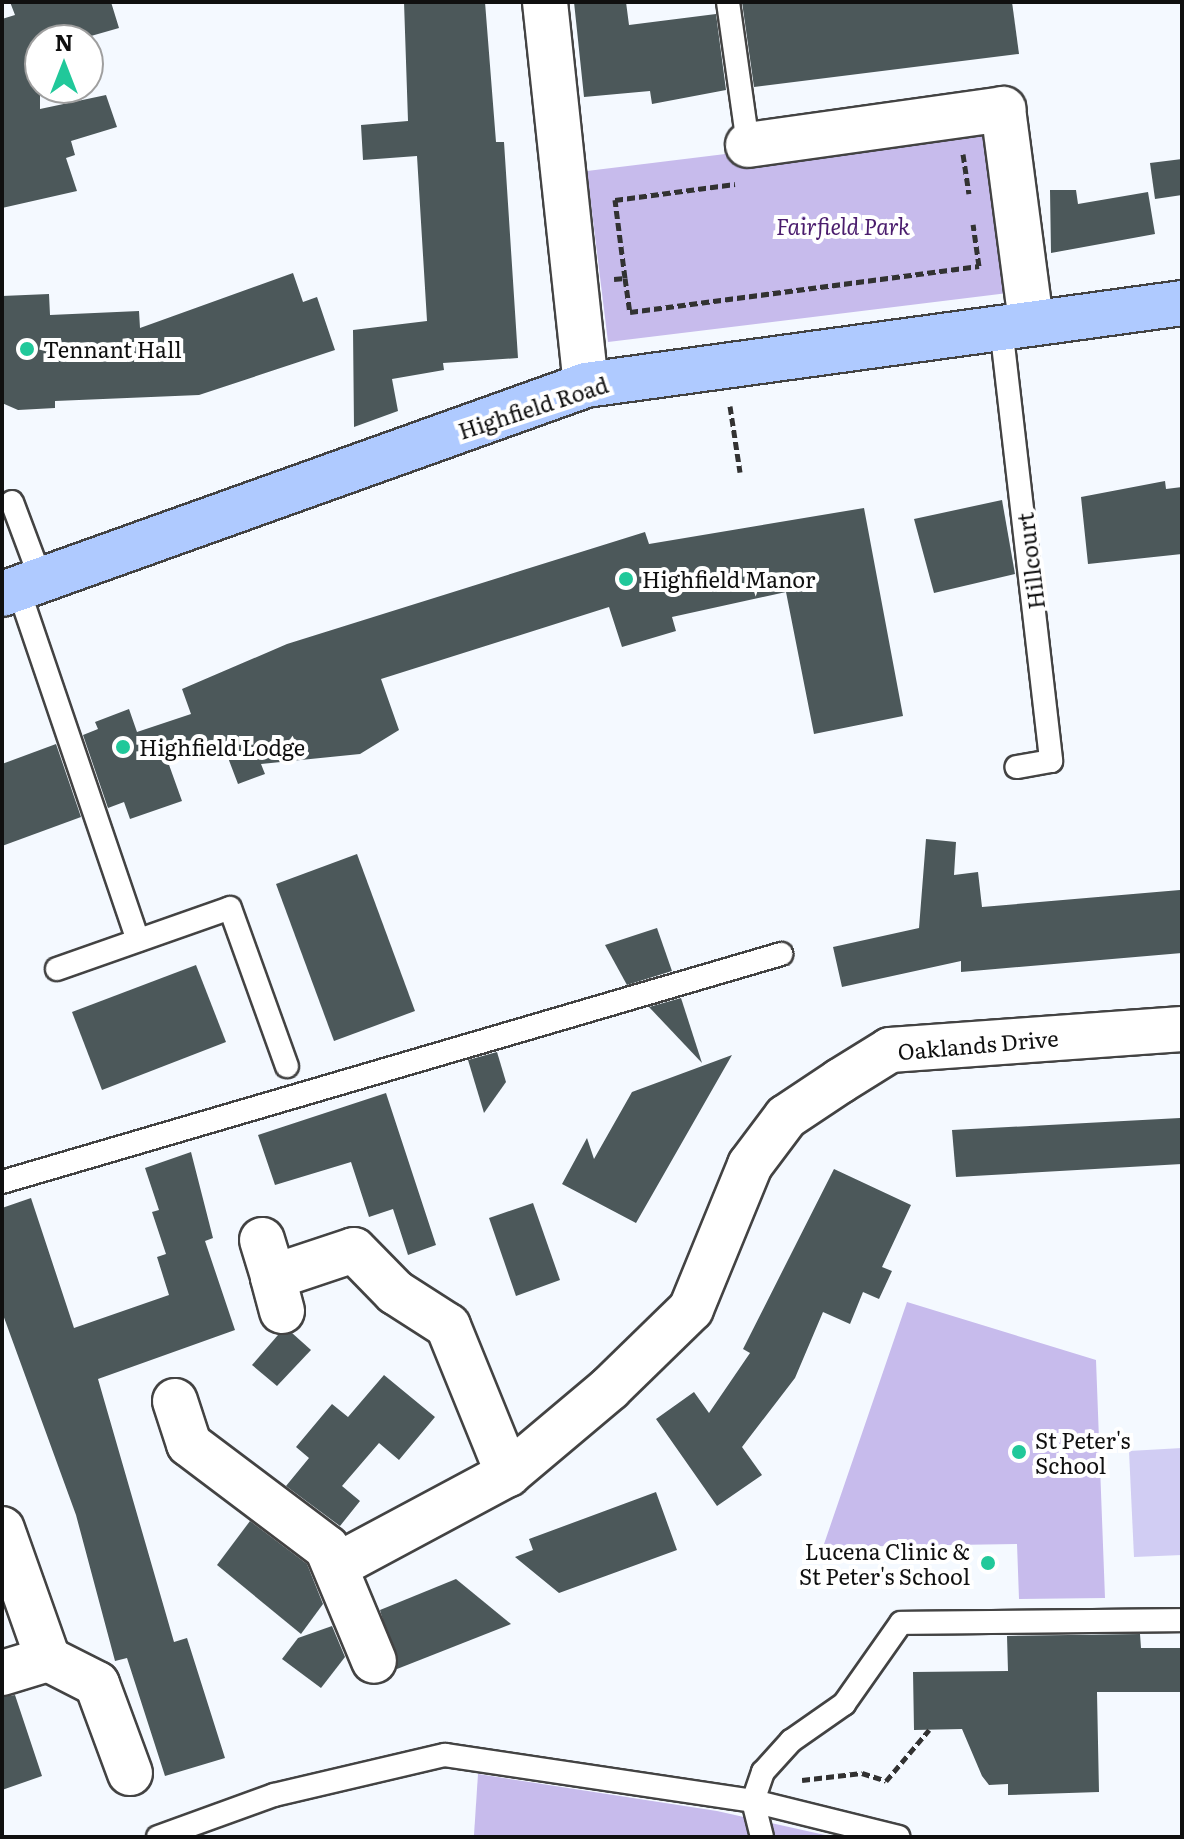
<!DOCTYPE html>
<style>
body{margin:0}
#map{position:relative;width:1184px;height:1839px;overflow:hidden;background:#f4f9ff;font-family:Literata,serif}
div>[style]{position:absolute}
.green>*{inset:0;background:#c7bbec}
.pitch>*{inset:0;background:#d1cdf3}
.building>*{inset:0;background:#4c585a}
.path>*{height:5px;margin-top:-2.5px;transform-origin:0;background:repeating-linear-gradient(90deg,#323232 0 8px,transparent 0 12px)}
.roads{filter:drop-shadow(2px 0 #434343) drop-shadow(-2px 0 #434343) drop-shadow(0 2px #434343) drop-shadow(0 -2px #434343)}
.lane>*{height:22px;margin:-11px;padding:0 11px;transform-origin:11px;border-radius:11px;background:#fff}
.street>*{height:44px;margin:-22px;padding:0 22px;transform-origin:22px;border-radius:22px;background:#fff}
.secondary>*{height:44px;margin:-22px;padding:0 22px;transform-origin:22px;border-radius:22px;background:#afcaff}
.dots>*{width:22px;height:22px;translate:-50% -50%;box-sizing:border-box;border:4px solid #fff;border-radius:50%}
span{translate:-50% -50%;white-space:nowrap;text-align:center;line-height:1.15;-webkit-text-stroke:8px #fff;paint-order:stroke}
.park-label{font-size:22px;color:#4a1c6d;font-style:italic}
.poi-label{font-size:22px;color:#101010}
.left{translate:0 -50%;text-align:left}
.right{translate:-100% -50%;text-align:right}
.street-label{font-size:22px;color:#101010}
.frame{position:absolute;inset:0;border:4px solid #101010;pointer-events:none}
.north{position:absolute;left:24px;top:24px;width:80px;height:80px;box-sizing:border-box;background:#fff;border:2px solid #9f9f9f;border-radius:50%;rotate:0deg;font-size:22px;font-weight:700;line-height:32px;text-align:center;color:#101010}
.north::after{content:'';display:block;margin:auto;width:28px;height:36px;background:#21c89a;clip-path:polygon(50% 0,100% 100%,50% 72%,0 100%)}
</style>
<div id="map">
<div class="green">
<i style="clip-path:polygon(995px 121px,1016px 292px,608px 342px,587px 171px)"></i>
<i style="clip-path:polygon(907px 1302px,1096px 1360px,1105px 1598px,1019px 1599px,1017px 1544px,823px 1547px)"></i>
<i style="clip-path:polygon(478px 1774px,717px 1811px,834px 1837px,474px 1835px)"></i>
</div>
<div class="pitch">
<i style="clip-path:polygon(1182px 1448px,1182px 1555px,1134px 1557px,1129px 1451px)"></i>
</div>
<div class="building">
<i style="clip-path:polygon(10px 2px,111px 2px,119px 28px,77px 40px,40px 40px,40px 109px,106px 95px,117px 127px,71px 141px,75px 155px,66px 158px,77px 191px,2px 208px,2px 19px,15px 15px)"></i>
<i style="clip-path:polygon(404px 2px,485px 2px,496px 142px,504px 142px,518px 358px,443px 363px,444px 370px,392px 379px,398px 411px,354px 427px,353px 330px,427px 321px,417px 156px,363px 160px,361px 125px,408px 121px)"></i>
<i style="clip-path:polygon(574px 2px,626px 2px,629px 25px,716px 14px,726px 90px,652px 104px,650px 91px,584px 97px)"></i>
<i style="clip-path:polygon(742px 2px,1012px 2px,1019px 54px,754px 87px)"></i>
<i style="clip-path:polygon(1182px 159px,1182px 195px,1155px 199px,1150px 163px)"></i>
<i style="clip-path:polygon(1050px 190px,1076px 190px,1078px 204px,1148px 192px,1155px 234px,1051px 253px)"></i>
<i style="clip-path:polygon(293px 273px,303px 302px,317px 297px,335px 350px,199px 395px,55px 401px,55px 408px,18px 410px,2px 403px,2px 296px,49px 294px,50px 315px,139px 311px,140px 328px)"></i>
<i style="clip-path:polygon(1165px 481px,1166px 489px,1182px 487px,1182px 554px,1088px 564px,1081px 497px)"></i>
<i style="clip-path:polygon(1002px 500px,1015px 574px,934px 593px,914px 519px)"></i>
<i style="clip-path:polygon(864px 508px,903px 716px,814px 734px,786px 592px,672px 617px,676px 631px,622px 647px,609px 607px,381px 679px,399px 730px,360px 754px,261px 764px,265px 774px,238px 784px,222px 742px,168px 762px,182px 801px,130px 819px,124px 802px,108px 808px,83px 735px,98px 729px,95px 722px,129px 709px,137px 732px,191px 714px,182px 689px,287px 644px,645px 532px,649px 544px)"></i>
<i style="clip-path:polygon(56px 744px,81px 817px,2px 846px,2px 764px)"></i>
<i style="clip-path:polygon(926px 839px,956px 842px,954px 875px,978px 872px,982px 907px,1180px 890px,1182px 953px,961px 972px,961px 961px,842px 987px,833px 947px,919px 928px)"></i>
<i style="clip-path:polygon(357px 854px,415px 1011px,334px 1041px,276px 884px)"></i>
<i style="clip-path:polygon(657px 928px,672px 971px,627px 985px,605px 945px)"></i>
<i style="clip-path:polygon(196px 965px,226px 1042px,102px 1090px,72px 1012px)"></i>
<i style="clip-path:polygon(681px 998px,702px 1063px,649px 1007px)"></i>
<i style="clip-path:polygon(497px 1052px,506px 1082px,484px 1113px,468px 1060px)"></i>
<i style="clip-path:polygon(732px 1055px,636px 1223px,562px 1184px,587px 1138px,594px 1159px,632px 1092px)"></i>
<i style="clip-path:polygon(386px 1093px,436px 1245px,408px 1255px,393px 1209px,369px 1217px,351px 1162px,275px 1185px,258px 1135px)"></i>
<i style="clip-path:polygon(1180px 1118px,1182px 1164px,956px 1177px,952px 1130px)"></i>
<i style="clip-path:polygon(191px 1152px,213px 1238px,205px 1241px,235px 1330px,98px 1379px,174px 1642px,187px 1638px,225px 1758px,165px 1776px,127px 1658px,115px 1661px,76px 1515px,2px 1312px,2px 1208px,31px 1198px,74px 1328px,169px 1295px,157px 1257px,166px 1254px,152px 1212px,159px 1210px,145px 1168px)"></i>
<i style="clip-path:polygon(834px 1169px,911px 1205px,882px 1267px,892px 1271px,879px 1299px,863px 1292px,850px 1324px,823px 1312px,795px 1378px,742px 1447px,762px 1475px,717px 1506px,656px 1419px,694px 1392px,709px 1413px,750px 1353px,743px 1349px)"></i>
<i style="clip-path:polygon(533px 1203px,560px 1280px,516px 1296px,489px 1218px)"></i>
<i style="clip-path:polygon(292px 1333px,311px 1350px,277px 1386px,252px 1365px,278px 1335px)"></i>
<i style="clip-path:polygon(384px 1375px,435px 1417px,399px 1460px,379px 1443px,342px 1486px,360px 1501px,340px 1526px,286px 1486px,309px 1458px,296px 1447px,332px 1404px,348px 1417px)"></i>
<i style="clip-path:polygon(656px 1492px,677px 1550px,559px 1593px,515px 1557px,533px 1550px,529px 1539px)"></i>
<i style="clip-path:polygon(250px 1521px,307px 1564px,323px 1604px,301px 1634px,217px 1565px)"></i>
<i style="clip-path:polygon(456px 1579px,511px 1624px,397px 1669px,380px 1610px)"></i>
<i style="clip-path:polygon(332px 1626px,345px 1657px,321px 1688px,282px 1659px,298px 1638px)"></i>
<i style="clip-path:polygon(1140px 1634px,1141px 1648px,1182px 1648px,1182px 1692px,1097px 1692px,1099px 1792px,1008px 1795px,1008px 1784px,989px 1785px,982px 1776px,962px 1729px,914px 1730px,913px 1672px,1008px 1671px,1007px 1636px)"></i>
<i style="clip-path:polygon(15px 1695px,42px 1776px,2px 1790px,2px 1697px)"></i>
</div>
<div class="path">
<i style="left:963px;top:154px;width:40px;rotate:81.5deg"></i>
<i style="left:625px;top:278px;width:34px;rotate:82deg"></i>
<i style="left:630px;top:312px;width:352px;rotate:-7.5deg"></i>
<i style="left:979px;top:266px;width:42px;rotate:-98.1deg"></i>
<i style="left:614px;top:279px;width:11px;rotate:-5deg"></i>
<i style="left:625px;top:278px;width:79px;rotate:-97.3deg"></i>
<i style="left:615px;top:200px;width:121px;rotate:-7.6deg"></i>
<i style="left:730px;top:406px;width:67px;rotate:81.4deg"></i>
<i style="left:802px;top:1780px;width:60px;rotate:-6.7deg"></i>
<i style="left:862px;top:1773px;width:25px;rotate:18deg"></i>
<i style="left:886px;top:1781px;width:67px;rotate:-49.9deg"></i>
</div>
<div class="roads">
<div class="lane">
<i style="left:728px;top:2px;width:144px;rotate:82deg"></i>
<i style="left:1001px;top:327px;width:437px;rotate:83.4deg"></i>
<i style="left:1051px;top:761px;width:35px;rotate:170deg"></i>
<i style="left:12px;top:502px;width:80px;rotate:69.5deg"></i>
<i style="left:18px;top:588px;width:372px;rotate:71.2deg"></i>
<i style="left:57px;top:969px;width:183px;rotate:-19.4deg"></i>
<i style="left:230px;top:908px;width:168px;rotate:70.2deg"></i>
<i style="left:2px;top:1182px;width:812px;rotate:-16.31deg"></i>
<i style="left:158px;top:1837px;width:123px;rotate:-19.9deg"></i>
<i style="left:274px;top:1795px;width:176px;rotate:-13.2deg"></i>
<i style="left:445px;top:1755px;width:311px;rotate:8.5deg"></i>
<i style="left:753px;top:1801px;width:150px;rotate:13.9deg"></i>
<i style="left:762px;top:1837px;width:37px;rotate:-104deg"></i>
<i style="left:753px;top:1801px;width:31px;rotate:-71deg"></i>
<i style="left:763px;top:1772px;width:42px;rotate:-47.9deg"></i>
<i style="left:791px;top:1741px;width:65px;rotate:-34.9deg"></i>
<i style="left:844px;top:1704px;width:99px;rotate:-54.9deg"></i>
<i style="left:901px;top:1623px;width:281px;rotate:-0.6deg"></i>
</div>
<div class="street">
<i style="left:545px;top:2px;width:385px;rotate:83.9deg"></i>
<i style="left:748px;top:145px;width:258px;rotate:-8deg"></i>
<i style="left:1003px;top:109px;width:216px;rotate:82.5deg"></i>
<i style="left:262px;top:1240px;width:39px;rotate:73deg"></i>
<i style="left:282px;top:1311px;width:35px;rotate:-105deg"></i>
<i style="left:273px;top:1277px;width:85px;rotate:-18.4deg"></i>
<i style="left:354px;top:1250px;width:59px;rotate:45.7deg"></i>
<i style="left:395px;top:1292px;width:63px;rotate:32.7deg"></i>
<i style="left:448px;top:1326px;width:160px;rotate:67.9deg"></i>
<i style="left:175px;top:1401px;width:45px;rotate:72deg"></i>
<i style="left:189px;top:1444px;width:173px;rotate:37deg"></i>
<i style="left:327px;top:1548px;width:122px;rotate:67.4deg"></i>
<i style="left:2px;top:1529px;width:138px;rotate:70.5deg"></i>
<i style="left:48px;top:1659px;width:48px;rotate:163.1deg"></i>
<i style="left:338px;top:1565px;width:193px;rotate:-28.2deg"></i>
<i style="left:508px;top:1474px;width:133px;rotate:-40.1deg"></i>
<i style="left:610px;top:1388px;width:113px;rotate:-44.3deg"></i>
<i style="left:691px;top:1309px;width:156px;rotate:-67.7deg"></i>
<i style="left:750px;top:1165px;width:60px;rotate:-53.1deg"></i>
<i style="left:786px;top:1117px;width:65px;rotate:-33.7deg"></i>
<i style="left:840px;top:1081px;width:59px;rotate:-31.8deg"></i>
<i style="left:890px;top:1050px;width:293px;rotate:-4.1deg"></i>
<i style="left:48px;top:1659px;width:55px;rotate:27deg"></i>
<i style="left:97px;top:1684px;width:95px;rotate:69.7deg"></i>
</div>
<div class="secondary">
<i style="left:2px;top:594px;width:620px;rotate:-19.69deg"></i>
<i style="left:586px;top:385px;width:602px;rotate:-7.83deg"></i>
</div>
</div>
<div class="dots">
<i style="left:27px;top:349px;background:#21c89a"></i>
<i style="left:626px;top:579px;background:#21c89a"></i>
<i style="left:123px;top:747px;background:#21c89a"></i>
<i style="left:1019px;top:1452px;background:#21c89a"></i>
<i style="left:988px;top:1563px;background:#21c89a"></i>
</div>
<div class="park-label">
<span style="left:843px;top:226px">Fairfield Park</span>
</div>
<div class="poi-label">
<span class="left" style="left:43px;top:349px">Tennant Hall</span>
<span class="left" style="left:642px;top:579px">Highfield Manor</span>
<span class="left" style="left:139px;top:747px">Highfield Lodge</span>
<span class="left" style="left:1035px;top:1452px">St Peter's<br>School</span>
<span class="right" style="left:970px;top:1563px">Lucena Clinic &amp;<br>St Peter's School</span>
</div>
<div class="street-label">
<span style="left:533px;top:407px;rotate:-18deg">Highfield Road</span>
<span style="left:1030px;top:561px;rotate:-97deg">Hillcourt</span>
<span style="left:978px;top:1044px;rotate:-5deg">Oaklands Drive</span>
</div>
<div class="frame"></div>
<div class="north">N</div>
</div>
